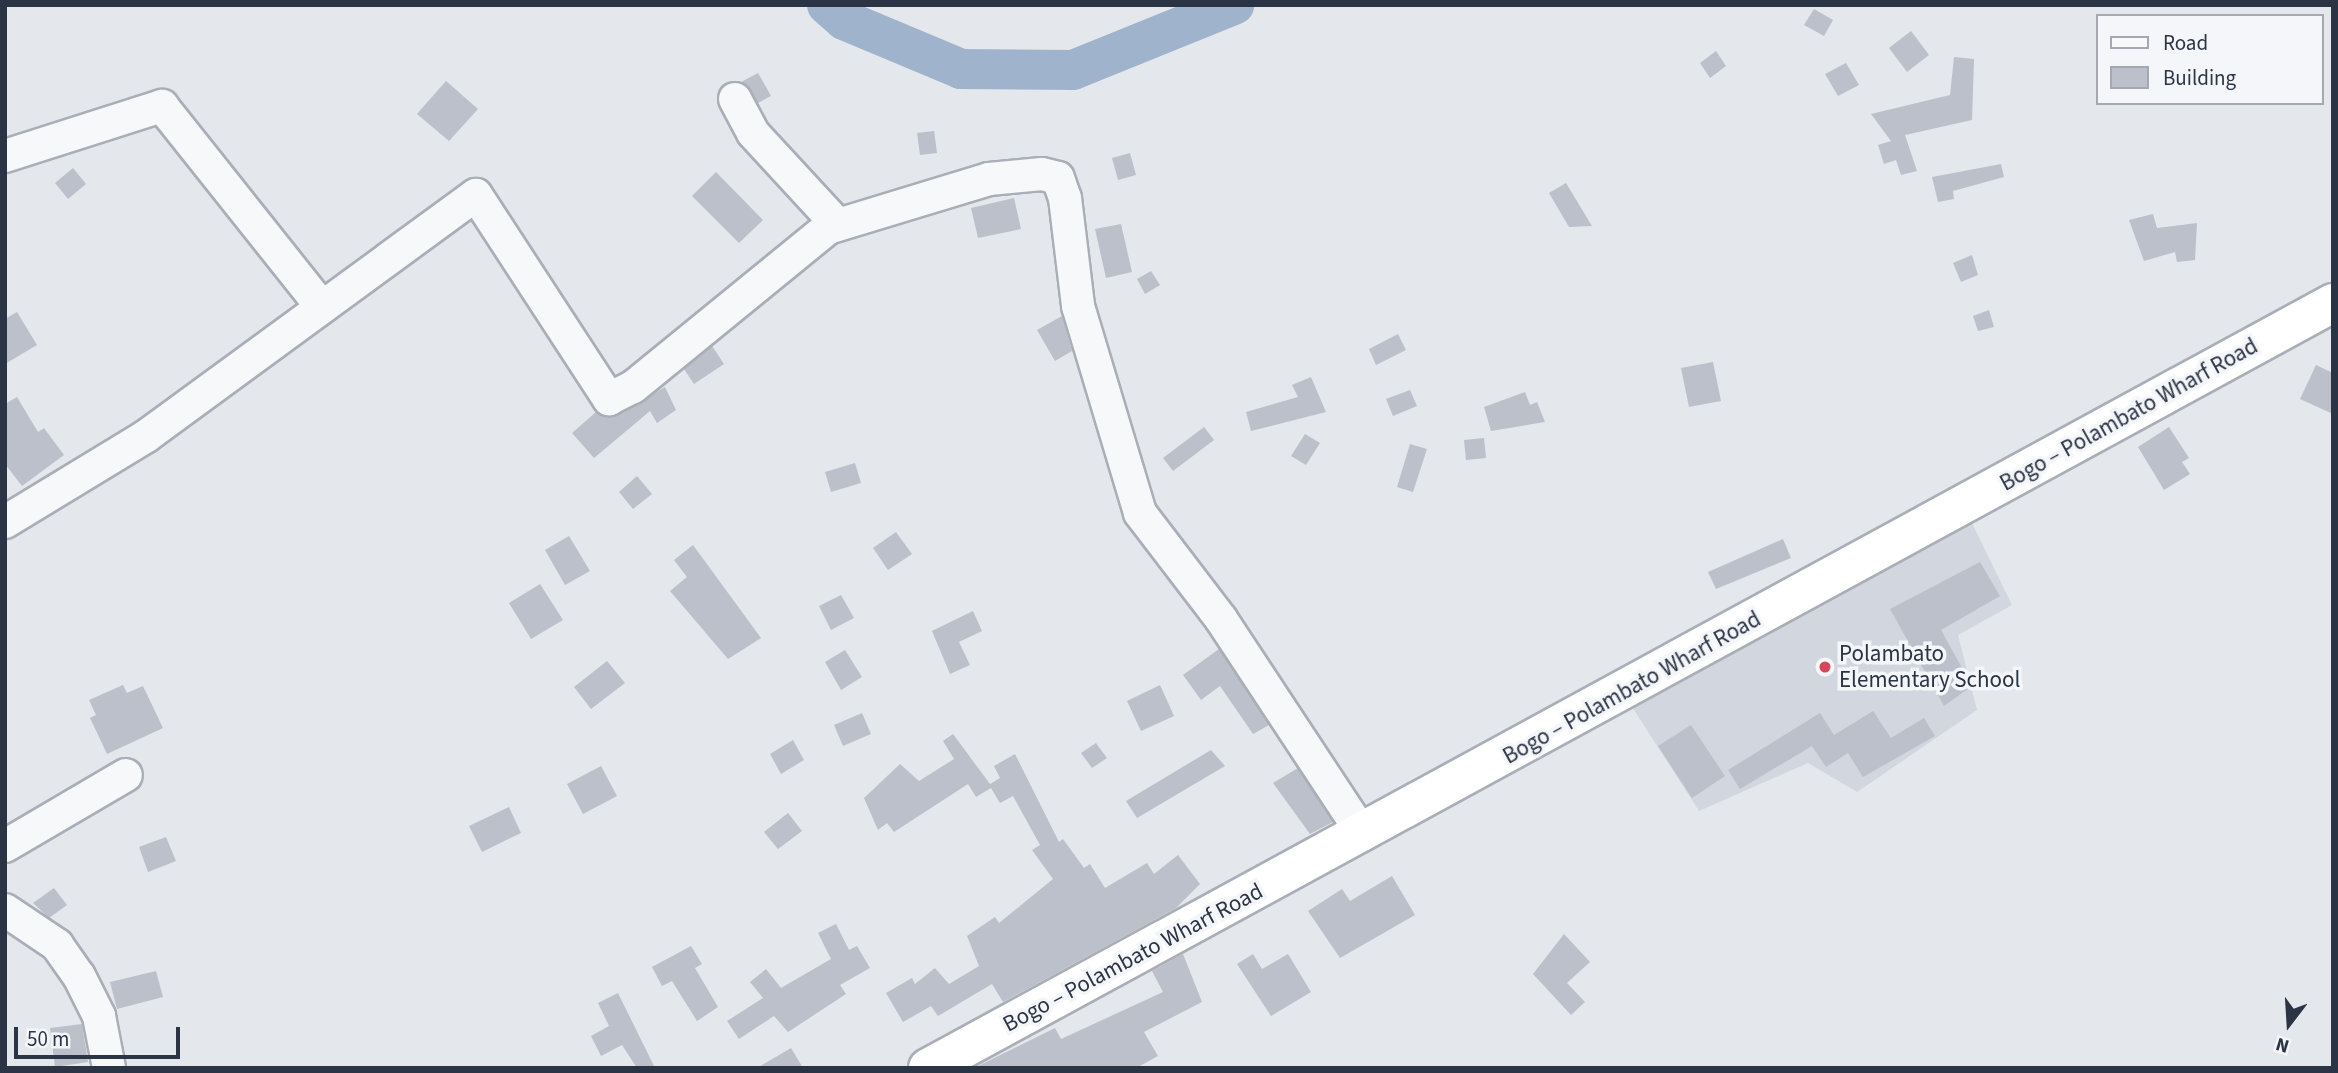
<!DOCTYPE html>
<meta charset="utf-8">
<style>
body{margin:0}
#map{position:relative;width:2338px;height:1073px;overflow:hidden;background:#e4e7ec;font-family:"Source Sans 3",sans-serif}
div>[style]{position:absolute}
.built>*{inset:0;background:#d2d6de}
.river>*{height:40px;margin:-20px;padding:0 20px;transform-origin:20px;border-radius:20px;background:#9fb4cc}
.building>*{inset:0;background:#bbc0ca}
.roads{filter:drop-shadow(2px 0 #a9aeb7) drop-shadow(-2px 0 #a9aeb7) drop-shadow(0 2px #a9aeb7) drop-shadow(0 -2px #a9aeb7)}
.minor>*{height:32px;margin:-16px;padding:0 16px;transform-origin:16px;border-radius:16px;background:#f7f8fa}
.highway>*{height:38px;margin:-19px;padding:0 19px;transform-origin:19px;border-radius:19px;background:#fff}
.dots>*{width:19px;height:19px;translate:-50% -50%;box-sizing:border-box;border:4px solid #f4f6f9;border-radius:50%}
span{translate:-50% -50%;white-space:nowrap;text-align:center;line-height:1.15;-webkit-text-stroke:7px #f4f6f9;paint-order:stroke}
.street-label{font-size:23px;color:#2b3445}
.poi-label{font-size:23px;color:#2b3445}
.left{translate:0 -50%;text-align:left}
.frame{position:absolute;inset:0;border:7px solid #2b3445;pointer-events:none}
.legend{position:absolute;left:2096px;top:14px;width:228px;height:91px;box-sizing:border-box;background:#f4f6f9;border:2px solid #a4a8b1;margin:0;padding:9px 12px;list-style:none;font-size:21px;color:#2b3445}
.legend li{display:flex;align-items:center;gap:14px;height:35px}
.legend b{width:35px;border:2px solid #a4a8b1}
.north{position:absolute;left:2254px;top:989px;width:70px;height:70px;-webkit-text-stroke:5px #f4f6f9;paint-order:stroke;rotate:197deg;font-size:19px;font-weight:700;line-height:28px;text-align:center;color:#2b3445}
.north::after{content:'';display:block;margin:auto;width:24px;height:32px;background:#2b3445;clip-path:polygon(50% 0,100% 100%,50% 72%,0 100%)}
.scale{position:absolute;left:14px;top:1027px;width:166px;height:32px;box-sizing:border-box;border:4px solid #2b3445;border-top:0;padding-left:9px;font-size:21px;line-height:24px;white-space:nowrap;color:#2b3445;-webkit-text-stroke:5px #f4f6f9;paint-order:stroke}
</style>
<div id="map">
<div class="built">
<i style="clip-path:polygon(1966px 511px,2012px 605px,1958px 635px,1977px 710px,1857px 792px,1808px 763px,1699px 811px,1627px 699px)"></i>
</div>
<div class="river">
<i style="left:827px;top:5px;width:23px;rotate:41deg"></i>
<i style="left:844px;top:20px;width:127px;rotate:22.7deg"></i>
<i style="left:961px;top:69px;width:112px;rotate:0.5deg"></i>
<i style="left:1073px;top:70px;width:174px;rotate:-22deg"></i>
</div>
<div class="building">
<i style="clip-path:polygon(1814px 9px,1833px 20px,1824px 36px,1804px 25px)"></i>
<i style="clip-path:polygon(1911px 31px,1929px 55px,1907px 72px,1889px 48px)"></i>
<i style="clip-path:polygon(1716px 51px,1726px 66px,1710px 78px,1700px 63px)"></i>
<i style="clip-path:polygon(1954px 57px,1974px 59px,1972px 120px,1905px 135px,1917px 171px,1901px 175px,1896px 160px,1884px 164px,1878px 145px,1891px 141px,1871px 114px,1950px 95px)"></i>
<i style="clip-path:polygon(1846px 63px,1859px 85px,1838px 96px,1825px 74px)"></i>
<i style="clip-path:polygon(758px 73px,771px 96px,758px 103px,741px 82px)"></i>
<i style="clip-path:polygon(446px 81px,478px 109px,449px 141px,417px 114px)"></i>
<i style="clip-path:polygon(934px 131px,937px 153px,920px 155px,917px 133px)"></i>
<i style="clip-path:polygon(1130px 153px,1136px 175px,1118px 180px,1112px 158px)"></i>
<i style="clip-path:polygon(2001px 164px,2004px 177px,1953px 191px,1954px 199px,1938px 202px,1932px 177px)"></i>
<i style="clip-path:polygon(73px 168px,86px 184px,68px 199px,55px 183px)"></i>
<i style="clip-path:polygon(716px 172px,763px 220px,739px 243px,692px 196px)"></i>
<i style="clip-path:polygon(1566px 183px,1592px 226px,1569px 227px,1549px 193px)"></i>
<i style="clip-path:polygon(1014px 198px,1021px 229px,978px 238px,971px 208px)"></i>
<i style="clip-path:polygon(2153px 214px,2157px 228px,2197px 223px,2195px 260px,2177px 262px,2175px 252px,2144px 261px,2129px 220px)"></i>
<i style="clip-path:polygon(1121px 224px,1132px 272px,1106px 278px,1095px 229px)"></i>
<i style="clip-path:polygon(1972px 255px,1978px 275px,1961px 282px,1953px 263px)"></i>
<i style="clip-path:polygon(1151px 271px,1160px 285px,1145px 294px,1137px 279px)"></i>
<i style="clip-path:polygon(1989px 310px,1994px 327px,1978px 331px,1973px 316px)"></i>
<i style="clip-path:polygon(17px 312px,37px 345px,5px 364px,5px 319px)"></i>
<i style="clip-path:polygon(1062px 316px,1072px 351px,1055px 361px,1037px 330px)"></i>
<i style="clip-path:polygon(1398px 334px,1406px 350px,1376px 365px,1369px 349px)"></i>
<i style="clip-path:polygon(712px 346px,724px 364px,694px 384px,684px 369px)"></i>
<i style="clip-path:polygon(1713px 362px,1721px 401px,1689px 407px,1681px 368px)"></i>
<i style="clip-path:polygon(2316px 365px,2333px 373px,2333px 414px,2300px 399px)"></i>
<i style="clip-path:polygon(1311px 377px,1326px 412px,1251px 431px,1246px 412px,1298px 397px,1292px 385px)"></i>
<i style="clip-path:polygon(665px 387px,676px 410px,657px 423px,650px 411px,594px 458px,572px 433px,596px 412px,617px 415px)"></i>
<i style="clip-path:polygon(1410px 390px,1417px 406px,1393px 416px,1386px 399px)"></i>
<i style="clip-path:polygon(1525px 392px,1530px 405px,1537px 402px,1545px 422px,1491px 431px,1484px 407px)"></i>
<i style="clip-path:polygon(17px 397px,38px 432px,44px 428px,64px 455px,22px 486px,5px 464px,5px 404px)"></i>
<i style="clip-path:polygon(1204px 427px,1214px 440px,1173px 471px,1163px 458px)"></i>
<i style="clip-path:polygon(2169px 427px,2189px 458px,2182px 462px,2190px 474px,2164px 490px,2138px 447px)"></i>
<i style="clip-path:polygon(1305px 434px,1320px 443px,1306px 465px,1291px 456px)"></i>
<i style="clip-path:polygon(1484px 438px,1486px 458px,1466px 460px,1464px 440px)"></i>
<i style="clip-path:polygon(1410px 444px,1427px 449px,1413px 492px,1397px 487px)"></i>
<i style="clip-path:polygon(855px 463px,861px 483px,831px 492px,825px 472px)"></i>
<i style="clip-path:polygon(637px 476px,652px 494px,633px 509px,619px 492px)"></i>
<i style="clip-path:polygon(896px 532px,912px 554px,888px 570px,873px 548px)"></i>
<i style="clip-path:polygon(569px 536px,590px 571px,565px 585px,545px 550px)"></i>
<i style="clip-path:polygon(1783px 539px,1791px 558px,1716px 589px,1708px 572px)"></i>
<i style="clip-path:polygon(693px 545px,761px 638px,728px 659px,670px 591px,687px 577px,674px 560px)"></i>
<i style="clip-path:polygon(1980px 562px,2000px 596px,1941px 630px,1972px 686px,1944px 706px,1890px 609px)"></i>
<i style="clip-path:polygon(540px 584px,563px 620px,531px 639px,509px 603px)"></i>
<i style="clip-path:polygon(841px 595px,854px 618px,831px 630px,819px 606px)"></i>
<i style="clip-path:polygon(973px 611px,982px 631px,959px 642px,970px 665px,950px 674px,932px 631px)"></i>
<i style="clip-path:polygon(1219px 649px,1269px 725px,1253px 734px,1220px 686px,1201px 700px,1183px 675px)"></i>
<i style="clip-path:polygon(845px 650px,862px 677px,841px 690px,825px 662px)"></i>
<i style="clip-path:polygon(607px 661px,625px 683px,591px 709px,574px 687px)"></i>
<i style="clip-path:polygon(123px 685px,127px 693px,143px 686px,163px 728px,107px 754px,90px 718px,96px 715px,89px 700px)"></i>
<i style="clip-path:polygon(1160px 685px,1174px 716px,1141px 731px,1127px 701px)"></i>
<i style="clip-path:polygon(1873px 711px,1891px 738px,1924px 718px,1935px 736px,1863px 777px,1848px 753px,1826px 767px,1812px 746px,1740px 789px,1728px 770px,1820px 713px,1834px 735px)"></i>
<i style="clip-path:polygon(862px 713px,871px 734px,843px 746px,834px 725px)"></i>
<i style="clip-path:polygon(1691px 725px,1725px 776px,1692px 798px,1658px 746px)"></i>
<i style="clip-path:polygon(953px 734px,990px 784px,1000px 778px,994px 766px,1015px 754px,1059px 842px,1063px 839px,1084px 868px,1090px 864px,1105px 888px,1147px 863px,1154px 874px,1178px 855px,1200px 884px,1176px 908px,1003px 1002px,992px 984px,938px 1016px,931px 1006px,903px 1022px,886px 993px,912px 978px,915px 984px,935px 968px,949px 984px,979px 966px,967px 936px,995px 917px,999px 923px,1053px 879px,1032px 850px,1040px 845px,1013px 796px,1000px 803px,991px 788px,976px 797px,968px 784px,894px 832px,887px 823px,878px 830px,864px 798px,900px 764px,919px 781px,954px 759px,943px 741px)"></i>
<i style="clip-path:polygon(793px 740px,804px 760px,781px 774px,770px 754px)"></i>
<i style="clip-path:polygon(1096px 743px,1107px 758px,1092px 768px,1081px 753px)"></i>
<i style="clip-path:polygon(1211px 750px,1225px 766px,1137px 818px,1126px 801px)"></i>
<i style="clip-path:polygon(601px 766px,617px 796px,583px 814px,567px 784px)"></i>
<i style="clip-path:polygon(1298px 768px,1333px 822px,1310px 834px,1273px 783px)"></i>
<i style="clip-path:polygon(509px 807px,521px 833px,482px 852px,469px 826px)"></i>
<i style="clip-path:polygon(788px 813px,802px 831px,778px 849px,764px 832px)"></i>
<i style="clip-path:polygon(166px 837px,176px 861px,148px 872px,139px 847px)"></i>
<i style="clip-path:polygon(1392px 876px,1415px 915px,1340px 958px,1308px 911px,1342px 889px,1350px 901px)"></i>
<i style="clip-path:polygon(54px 888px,67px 905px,49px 918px,33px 903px)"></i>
<i style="clip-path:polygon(836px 924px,849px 950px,857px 946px,870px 968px,840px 985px,846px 994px,788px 1032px,774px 1016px,739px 1039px,727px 1021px,763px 998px,750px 982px,766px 969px,781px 988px,831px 959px,818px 933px)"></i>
<i style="clip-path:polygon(1564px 934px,1590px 962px,1567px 983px,1585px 1002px,1571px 1015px,1533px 974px)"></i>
<i style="clip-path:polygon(691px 946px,702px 964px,695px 968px,718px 1007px,697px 1021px,672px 981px,662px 986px,652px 967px)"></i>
<i style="clip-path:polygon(1183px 954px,1202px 1002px,1144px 1032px,1158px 1056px,1136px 1068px,974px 1068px,1055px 1028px,1061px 1039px,1163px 992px,1152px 971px)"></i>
<i style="clip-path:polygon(1253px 954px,1262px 969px,1288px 954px,1311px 992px,1271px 1016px,1237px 964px)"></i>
<i style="clip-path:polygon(156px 971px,163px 997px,117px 1009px,110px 982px)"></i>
<i style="clip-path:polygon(618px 993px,655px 1068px,637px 1068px,622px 1045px,601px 1056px,591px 1036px,609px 1026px,598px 1003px)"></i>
<i style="clip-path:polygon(82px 1024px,88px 1062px,55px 1067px,50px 1028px)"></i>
<i style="clip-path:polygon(791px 1048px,803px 1068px,757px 1068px)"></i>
</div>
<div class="roads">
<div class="minor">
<i style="left:735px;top:99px;width:38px;rotate:62deg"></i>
<i style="left:753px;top:133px;width:125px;rotate:47.3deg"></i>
<i style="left:5px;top:156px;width:165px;rotate:-17.7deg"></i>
<i style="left:162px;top:106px;width:257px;rotate:51.5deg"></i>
<i style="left:5px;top:522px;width:164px;rotate:-31.3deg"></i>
<i style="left:145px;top:437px;width:410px;rotate:-36.2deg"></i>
<i style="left:476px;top:195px;width:244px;rotate:56.9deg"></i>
<i style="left:609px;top:399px;width:27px;rotate:-27deg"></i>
<i style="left:633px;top:387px;width:252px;rotate:-39.2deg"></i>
<i style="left:828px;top:228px;width:168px;rotate:-16.9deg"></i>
<i style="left:989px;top:179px;width:53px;rotate:-5.4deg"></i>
<i style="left:1042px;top:174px;width:16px;rotate:14deg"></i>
<i style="left:1058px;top:178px;width:21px;rotate:71deg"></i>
<i style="left:1065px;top:198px;width:109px;rotate:83.1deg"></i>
<i style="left:1078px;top:306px;width:216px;rotate:73.3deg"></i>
<i style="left:1140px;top:513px;width:133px;rotate:52.6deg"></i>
<i style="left:1221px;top:619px;width:258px;rotate:56.6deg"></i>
<i style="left:5px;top:846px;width:140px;rotate:-30.4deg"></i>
<i style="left:5px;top:910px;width:63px;rotate:33.9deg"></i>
<i style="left:57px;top:945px;width:38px;rotate:55deg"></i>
<i style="left:79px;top:976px;width:45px;rotate:63.4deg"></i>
<i style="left:99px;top:1016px;width:53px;rotate:79.1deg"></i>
</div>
<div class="highway">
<i style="left:928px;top:1068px;width:1600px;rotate:-28.57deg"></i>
</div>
</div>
<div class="dots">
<i style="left:1825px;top:667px;background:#d1495b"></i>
</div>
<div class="street-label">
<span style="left:2129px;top:415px;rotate:-29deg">Bogo – Polambato Wharf Road</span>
<span style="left:1632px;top:688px;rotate:-29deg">Bogo – Polambato Wharf Road</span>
<span style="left:1133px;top:958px;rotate:-28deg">Bogo – Polambato Wharf Road</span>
</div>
<div class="poi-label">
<span class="left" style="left:1839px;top:667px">Polambato<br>Elementary School</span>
</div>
<div class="frame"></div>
<ul class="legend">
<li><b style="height:9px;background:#f7f8fa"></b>Road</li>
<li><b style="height:19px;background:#bbc0ca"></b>Building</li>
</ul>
<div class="north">N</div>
<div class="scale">50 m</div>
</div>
